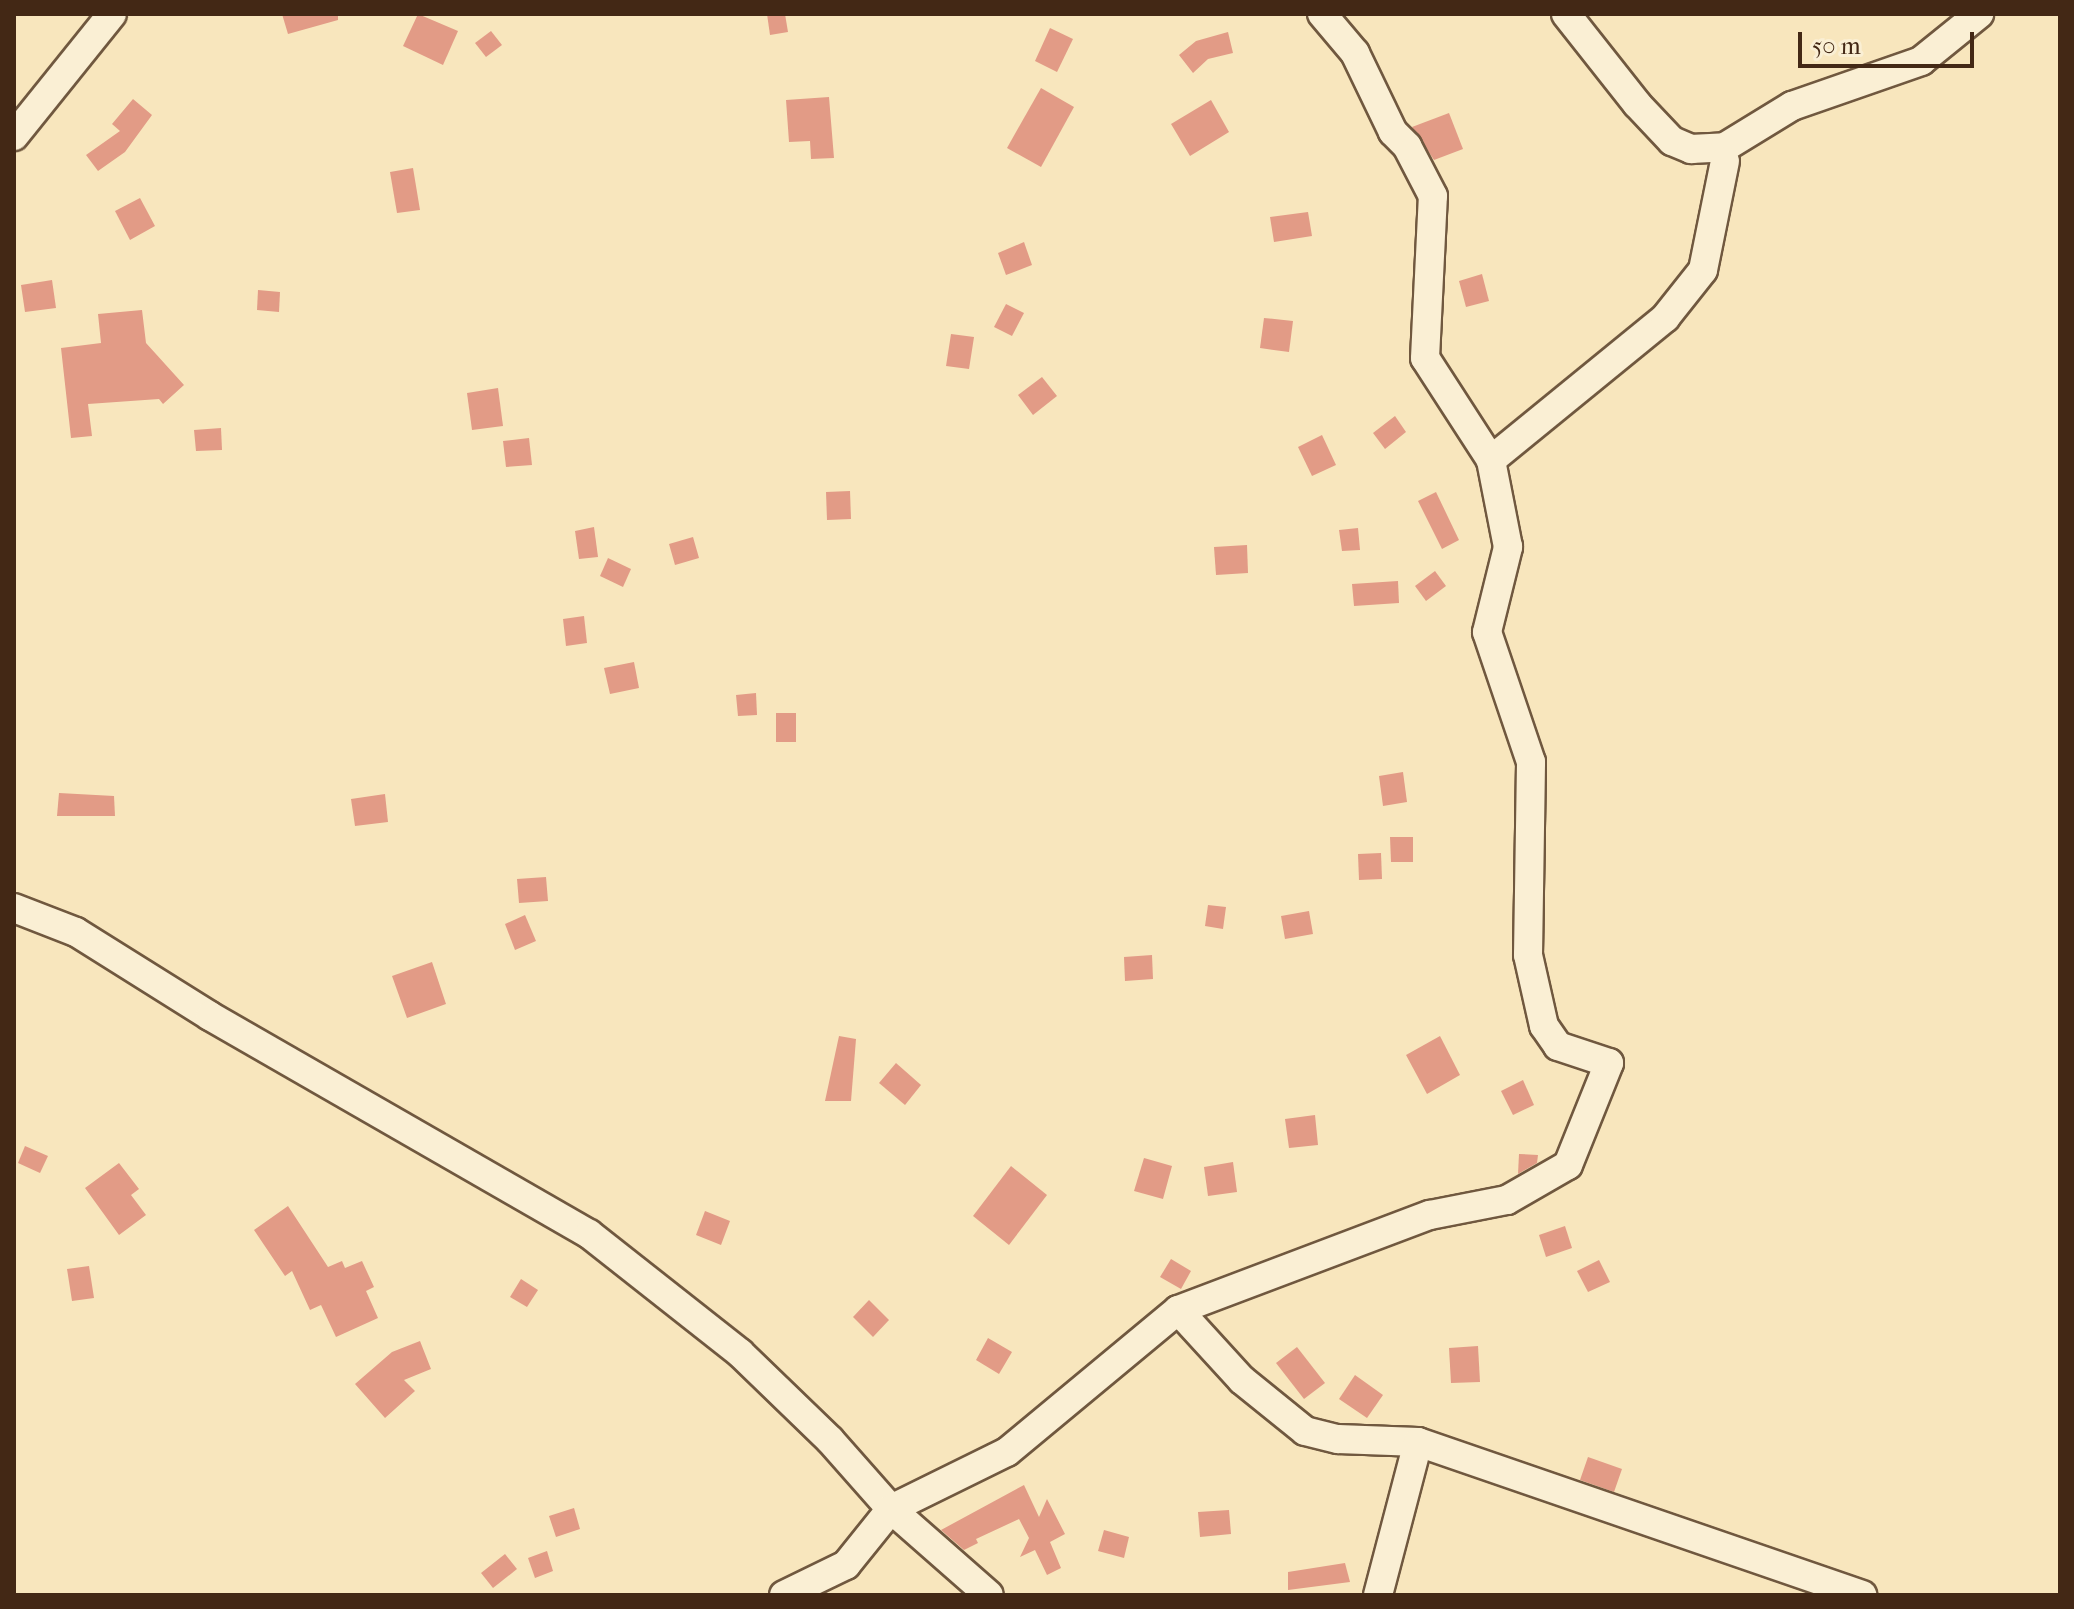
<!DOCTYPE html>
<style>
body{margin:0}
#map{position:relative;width:2074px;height:1609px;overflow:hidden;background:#f8e6bd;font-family:"IM FELL French Canon",serif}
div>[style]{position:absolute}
.building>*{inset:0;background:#e29b86}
.roads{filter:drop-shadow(2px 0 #70583f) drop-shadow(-2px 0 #70583f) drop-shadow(0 2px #70583f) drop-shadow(0 -2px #70583f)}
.street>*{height:28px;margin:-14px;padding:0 14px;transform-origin:14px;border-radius:14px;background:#faefd4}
span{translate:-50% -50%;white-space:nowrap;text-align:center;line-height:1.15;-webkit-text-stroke:8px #faefd4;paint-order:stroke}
.frame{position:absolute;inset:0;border:16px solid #432815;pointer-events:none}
.scale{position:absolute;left:1798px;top:32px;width:176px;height:36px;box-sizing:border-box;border:4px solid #432815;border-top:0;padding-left:10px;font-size:24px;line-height:28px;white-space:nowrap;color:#432815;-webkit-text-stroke:6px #faefd4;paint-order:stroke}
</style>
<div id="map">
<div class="building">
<i style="clip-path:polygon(282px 14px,338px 14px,338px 20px,288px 34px)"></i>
<i style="clip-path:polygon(418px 14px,458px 31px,443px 65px,403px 46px)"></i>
<i style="clip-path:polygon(767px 14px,785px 14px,788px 32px,770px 35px)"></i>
<i style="clip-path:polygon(1050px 28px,1073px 39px,1057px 72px,1035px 61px)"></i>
<i style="clip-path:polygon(491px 31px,502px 45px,486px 57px,475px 43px)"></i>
<i style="clip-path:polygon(1228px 32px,1233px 53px,1208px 59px,1193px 73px,1179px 55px,1196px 41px)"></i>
<i style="clip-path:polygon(1041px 88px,1074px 107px,1041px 167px,1007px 148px)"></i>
<i style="clip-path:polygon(829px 97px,834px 158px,811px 159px,810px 141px,789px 142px,786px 100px)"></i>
<i style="clip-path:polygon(133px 99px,152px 115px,125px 152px,98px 171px,86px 155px,120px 131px,112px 124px)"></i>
<i style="clip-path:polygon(1211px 100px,1229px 132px,1190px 156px,1171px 124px)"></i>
<i style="clip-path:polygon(1449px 113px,1463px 149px,1434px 160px,1412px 127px)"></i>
<i style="clip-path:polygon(413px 168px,420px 210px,397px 213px,390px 172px)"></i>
<i style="clip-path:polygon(140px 198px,155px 226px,130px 240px,115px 211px)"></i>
<i style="clip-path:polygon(1308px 212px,1312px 236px,1274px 242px,1270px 217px)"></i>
<i style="clip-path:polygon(1024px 242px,1032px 265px,1006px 275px,998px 253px)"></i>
<i style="clip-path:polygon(1482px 274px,1489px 301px,1466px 307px,1459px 281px)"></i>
<i style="clip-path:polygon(52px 280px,56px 308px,25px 312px,21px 285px)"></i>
<i style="clip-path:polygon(258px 290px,280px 292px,279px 312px,257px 310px)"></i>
<i style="clip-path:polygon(1006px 304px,1024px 313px,1012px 336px,994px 327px)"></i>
<i style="clip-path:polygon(142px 310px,146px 343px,184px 385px,163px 404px,159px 399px,88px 404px,92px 436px,71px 438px,61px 348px,101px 343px,98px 314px)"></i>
<i style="clip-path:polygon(1264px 318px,1293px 321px,1289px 352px,1260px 348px)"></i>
<i style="clip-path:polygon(951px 334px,974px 337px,969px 369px,946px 366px)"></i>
<i style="clip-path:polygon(1042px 377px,1057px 396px,1033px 415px,1018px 395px)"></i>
<i style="clip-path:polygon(498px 388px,503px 426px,472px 430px,467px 393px)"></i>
<i style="clip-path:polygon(1395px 416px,1406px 432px,1385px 449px,1373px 433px)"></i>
<i style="clip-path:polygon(221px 428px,222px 450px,196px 451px,194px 430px)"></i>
<i style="clip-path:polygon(1322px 435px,1336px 465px,1312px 476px,1298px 447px)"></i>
<i style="clip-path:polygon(529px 438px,532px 465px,506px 467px,503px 441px)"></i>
<i style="clip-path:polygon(850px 491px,851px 519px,827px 520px,826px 492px)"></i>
<i style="clip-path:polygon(1436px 492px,1459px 540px,1442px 549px,1418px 501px)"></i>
<i style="clip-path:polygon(594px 527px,598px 557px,579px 559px,575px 531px)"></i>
<i style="clip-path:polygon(1358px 528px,1360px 550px,1342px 551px,1339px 530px)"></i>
<i style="clip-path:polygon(693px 537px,699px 558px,675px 565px,669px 544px)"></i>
<i style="clip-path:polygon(1247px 545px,1248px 573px,1216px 575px,1214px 547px)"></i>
<i style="clip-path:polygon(608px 558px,631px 569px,623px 587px,600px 576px)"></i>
<i style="clip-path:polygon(1435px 571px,1446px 586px,1426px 601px,1415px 586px)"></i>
<i style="clip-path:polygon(1398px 581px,1399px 603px,1354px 606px,1352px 584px)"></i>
<i style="clip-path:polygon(584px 616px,587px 643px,566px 646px,563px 619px)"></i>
<i style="clip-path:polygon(634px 662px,639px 688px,610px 694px,604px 668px)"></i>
<i style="clip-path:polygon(756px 693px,757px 715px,738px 716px,736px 695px)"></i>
<i style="clip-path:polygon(776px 713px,796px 713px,796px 742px,776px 742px)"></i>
<i style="clip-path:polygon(1403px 772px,1407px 802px,1383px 806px,1379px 776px)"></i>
<i style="clip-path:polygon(59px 793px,114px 796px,115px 816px,57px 816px)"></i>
<i style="clip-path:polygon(385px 794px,388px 822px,355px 826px,351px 799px)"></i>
<i style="clip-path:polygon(1390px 837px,1413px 837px,1413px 862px,1391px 862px)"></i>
<i style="clip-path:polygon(1381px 853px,1382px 879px,1359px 880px,1358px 854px)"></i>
<i style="clip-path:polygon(546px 877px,548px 901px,519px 903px,517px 879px)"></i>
<i style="clip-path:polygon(1208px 905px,1226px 907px,1223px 929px,1205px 926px)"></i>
<i style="clip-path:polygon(1309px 911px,1313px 934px,1285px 939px,1281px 916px)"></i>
<i style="clip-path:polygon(525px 915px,536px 941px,515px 950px,505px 924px)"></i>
<i style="clip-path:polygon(1152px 955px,1153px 979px,1125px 981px,1124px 957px)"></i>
<i style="clip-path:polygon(432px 962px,446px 1004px,407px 1018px,392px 976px)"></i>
<i style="clip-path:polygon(839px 1036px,856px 1039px,851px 1101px,825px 1101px)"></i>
<i style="clip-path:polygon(1440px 1036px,1460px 1075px,1427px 1094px,1406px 1055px)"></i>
<i style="clip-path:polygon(896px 1063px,921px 1085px,905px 1105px,879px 1083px)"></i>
<i style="clip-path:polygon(1523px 1080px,1534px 1105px,1513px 1115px,1501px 1091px)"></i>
<i style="clip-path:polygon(1315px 1115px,1318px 1145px,1289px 1148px,1285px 1119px)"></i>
<i style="clip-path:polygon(25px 1146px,48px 1156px,40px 1173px,18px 1163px)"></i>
<i style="clip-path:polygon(1519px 1154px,1538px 1155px,1537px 1163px,1518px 1174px)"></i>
<i style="clip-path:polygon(1144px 1158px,1172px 1166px,1163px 1199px,1134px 1191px)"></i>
<i style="clip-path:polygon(1233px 1162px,1237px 1192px,1208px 1196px,1204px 1167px)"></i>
<i style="clip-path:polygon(119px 1163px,139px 1189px,131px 1195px,146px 1215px,119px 1235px,85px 1188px)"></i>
<i style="clip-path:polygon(1011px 1166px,1047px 1195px,1009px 1245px,973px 1216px)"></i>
<i style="clip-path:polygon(288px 1206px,328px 1267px,342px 1261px,345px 1268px,362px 1261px,374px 1287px,366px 1291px,378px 1318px,336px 1337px,321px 1305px,310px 1310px,292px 1271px,285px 1276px,254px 1230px)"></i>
<i style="clip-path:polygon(705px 1211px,730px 1221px,721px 1245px,696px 1235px)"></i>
<i style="clip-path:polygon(1565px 1226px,1572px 1248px,1546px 1257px,1539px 1235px)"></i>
<i style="clip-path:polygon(1171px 1259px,1191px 1271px,1181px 1289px,1160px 1277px)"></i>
<i style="clip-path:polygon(1599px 1260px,1610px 1282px,1588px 1292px,1577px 1271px)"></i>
<i style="clip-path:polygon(89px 1266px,94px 1298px,72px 1301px,67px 1269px)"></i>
<i style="clip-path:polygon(521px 1279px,538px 1290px,527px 1307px,510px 1297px)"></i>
<i style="clip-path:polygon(869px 1300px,889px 1320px,873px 1337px,853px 1317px)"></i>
<i style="clip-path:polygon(988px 1338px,1012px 1352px,999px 1374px,976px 1360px)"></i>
<i style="clip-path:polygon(420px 1341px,431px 1369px,404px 1380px,415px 1391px,385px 1418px,355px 1384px,392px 1352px)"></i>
<i style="clip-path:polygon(1478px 1346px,1480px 1382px,1451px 1383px,1449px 1348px)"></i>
<i style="clip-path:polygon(1297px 1347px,1325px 1383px,1304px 1399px,1276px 1363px)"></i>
<i style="clip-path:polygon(1355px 1375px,1383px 1395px,1367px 1418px,1339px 1399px)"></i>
<i style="clip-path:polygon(1588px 1457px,1622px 1469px,1614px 1492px,1580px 1480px)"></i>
<i style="clip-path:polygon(1024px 1485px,1039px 1517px,1047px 1499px,1065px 1534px,1050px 1542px,1061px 1568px,1047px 1575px,1035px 1550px,1020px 1557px,1029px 1538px,1019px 1519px,976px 1539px,978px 1543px,964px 1550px,941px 1530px)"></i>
<i style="clip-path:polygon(574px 1508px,580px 1529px,556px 1537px,549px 1516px)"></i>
<i style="clip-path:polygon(1229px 1510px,1231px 1534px,1200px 1537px,1198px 1512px)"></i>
<i style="clip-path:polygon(1104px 1530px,1129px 1537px,1124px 1558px,1098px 1551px)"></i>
<i style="clip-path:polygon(547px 1551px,553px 1571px,535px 1578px,528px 1558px)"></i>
<i style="clip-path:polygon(505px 1554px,517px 1569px,493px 1588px,481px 1573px)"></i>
<i style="clip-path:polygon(1345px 1563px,1350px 1582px,1288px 1590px,1288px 1572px)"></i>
</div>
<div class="roads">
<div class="street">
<i style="left:1566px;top:14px;width:115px;rotate:51.7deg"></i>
<i style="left:1637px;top:104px;width:51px;rotate:46.6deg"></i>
<i style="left:1672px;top:141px;width:21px;rotate:23deg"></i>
<i style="left:1691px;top:149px;width:34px;rotate:-3deg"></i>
<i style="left:1725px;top:147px;width:79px;rotate:-31.5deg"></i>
<i style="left:1792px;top:106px;width:137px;rotate:-19.2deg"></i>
<i style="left:1921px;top:61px;width:75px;rotate:-39deg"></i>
<i style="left:14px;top:136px;width:156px;rotate:-51.2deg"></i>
<i style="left:1491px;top:460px;width:225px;rotate:-39.2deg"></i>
<i style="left:1665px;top:318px;width:61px;rotate:-51.6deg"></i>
<i style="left:1703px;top:270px;width:111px;rotate:-78.6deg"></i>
<i style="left:14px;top:908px;width:66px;rotate:21.2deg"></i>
<i style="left:76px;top:932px;width:158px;rotate:32.1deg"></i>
<i style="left:210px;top:1016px;width:437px;rotate:29.9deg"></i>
<i style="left:589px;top:1234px;width:192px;rotate:38.2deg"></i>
<i style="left:740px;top:1353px;width:125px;rotate:44deg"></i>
<i style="left:830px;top:1440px;width:92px;rotate:48.5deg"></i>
<i style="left:891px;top:1509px;width:130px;rotate:41.3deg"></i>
<i style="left:1178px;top:1310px;width:95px;rotate:47.6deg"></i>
<i style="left:1242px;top:1380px;width:81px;rotate:39deg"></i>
<i style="left:1305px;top:1431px;width:34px;rotate:14deg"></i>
<i style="left:1338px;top:1439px;width:80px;rotate:2.1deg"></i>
<i style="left:1418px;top:1442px;width:470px;rotate:19deg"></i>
<i style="left:784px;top:1595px;width:69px;rotate:-25.8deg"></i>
<i style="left:846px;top:1565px;width:72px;rotate:-51.2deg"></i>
<i style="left:891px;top:1509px;width:129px;rotate:-26.2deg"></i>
<i style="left:1007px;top:1452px;width:222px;rotate:-39.7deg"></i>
<i style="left:1178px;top:1310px;width:269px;rotate:-20.7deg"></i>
<i style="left:1430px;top:1215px;width:78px;rotate:-11deg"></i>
<i style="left:1507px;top:1200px;width:70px;rotate:-29.8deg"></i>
<i style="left:1568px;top:1165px;width:110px;rotate:-68.1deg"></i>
<i style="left:1609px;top:1063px;width:54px;rotate:-161.6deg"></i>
<i style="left:1558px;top:1046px;width:24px;rotate:-125deg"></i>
<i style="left:1544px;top:1026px;width:73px;rotate:-102.7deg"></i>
<i style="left:1528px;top:955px;width:193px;rotate:-89.1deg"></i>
<i style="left:1531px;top:762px;width:137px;rotate:-108.7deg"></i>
<i style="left:1487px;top:632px;width:88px;rotate:-76.1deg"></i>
<i style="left:1508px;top:547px;width:89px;rotate:-101.1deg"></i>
<i style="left:1491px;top:460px;width:121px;rotate:-122.9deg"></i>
<i style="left:1425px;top:358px;width:162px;rotate:-87.2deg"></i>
<i style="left:1433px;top:196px;width:56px;rotate:-117.5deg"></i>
<i style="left:1407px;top:146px;width:20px;rotate:-135deg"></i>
<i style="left:1393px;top:132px;width:88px;rotate:-115.7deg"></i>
<i style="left:1355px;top:53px;width:51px;rotate:-130.2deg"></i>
<i style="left:1378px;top:1595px;width:158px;rotate:-75.3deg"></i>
</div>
</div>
<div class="frame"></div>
<div class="scale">50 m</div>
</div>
